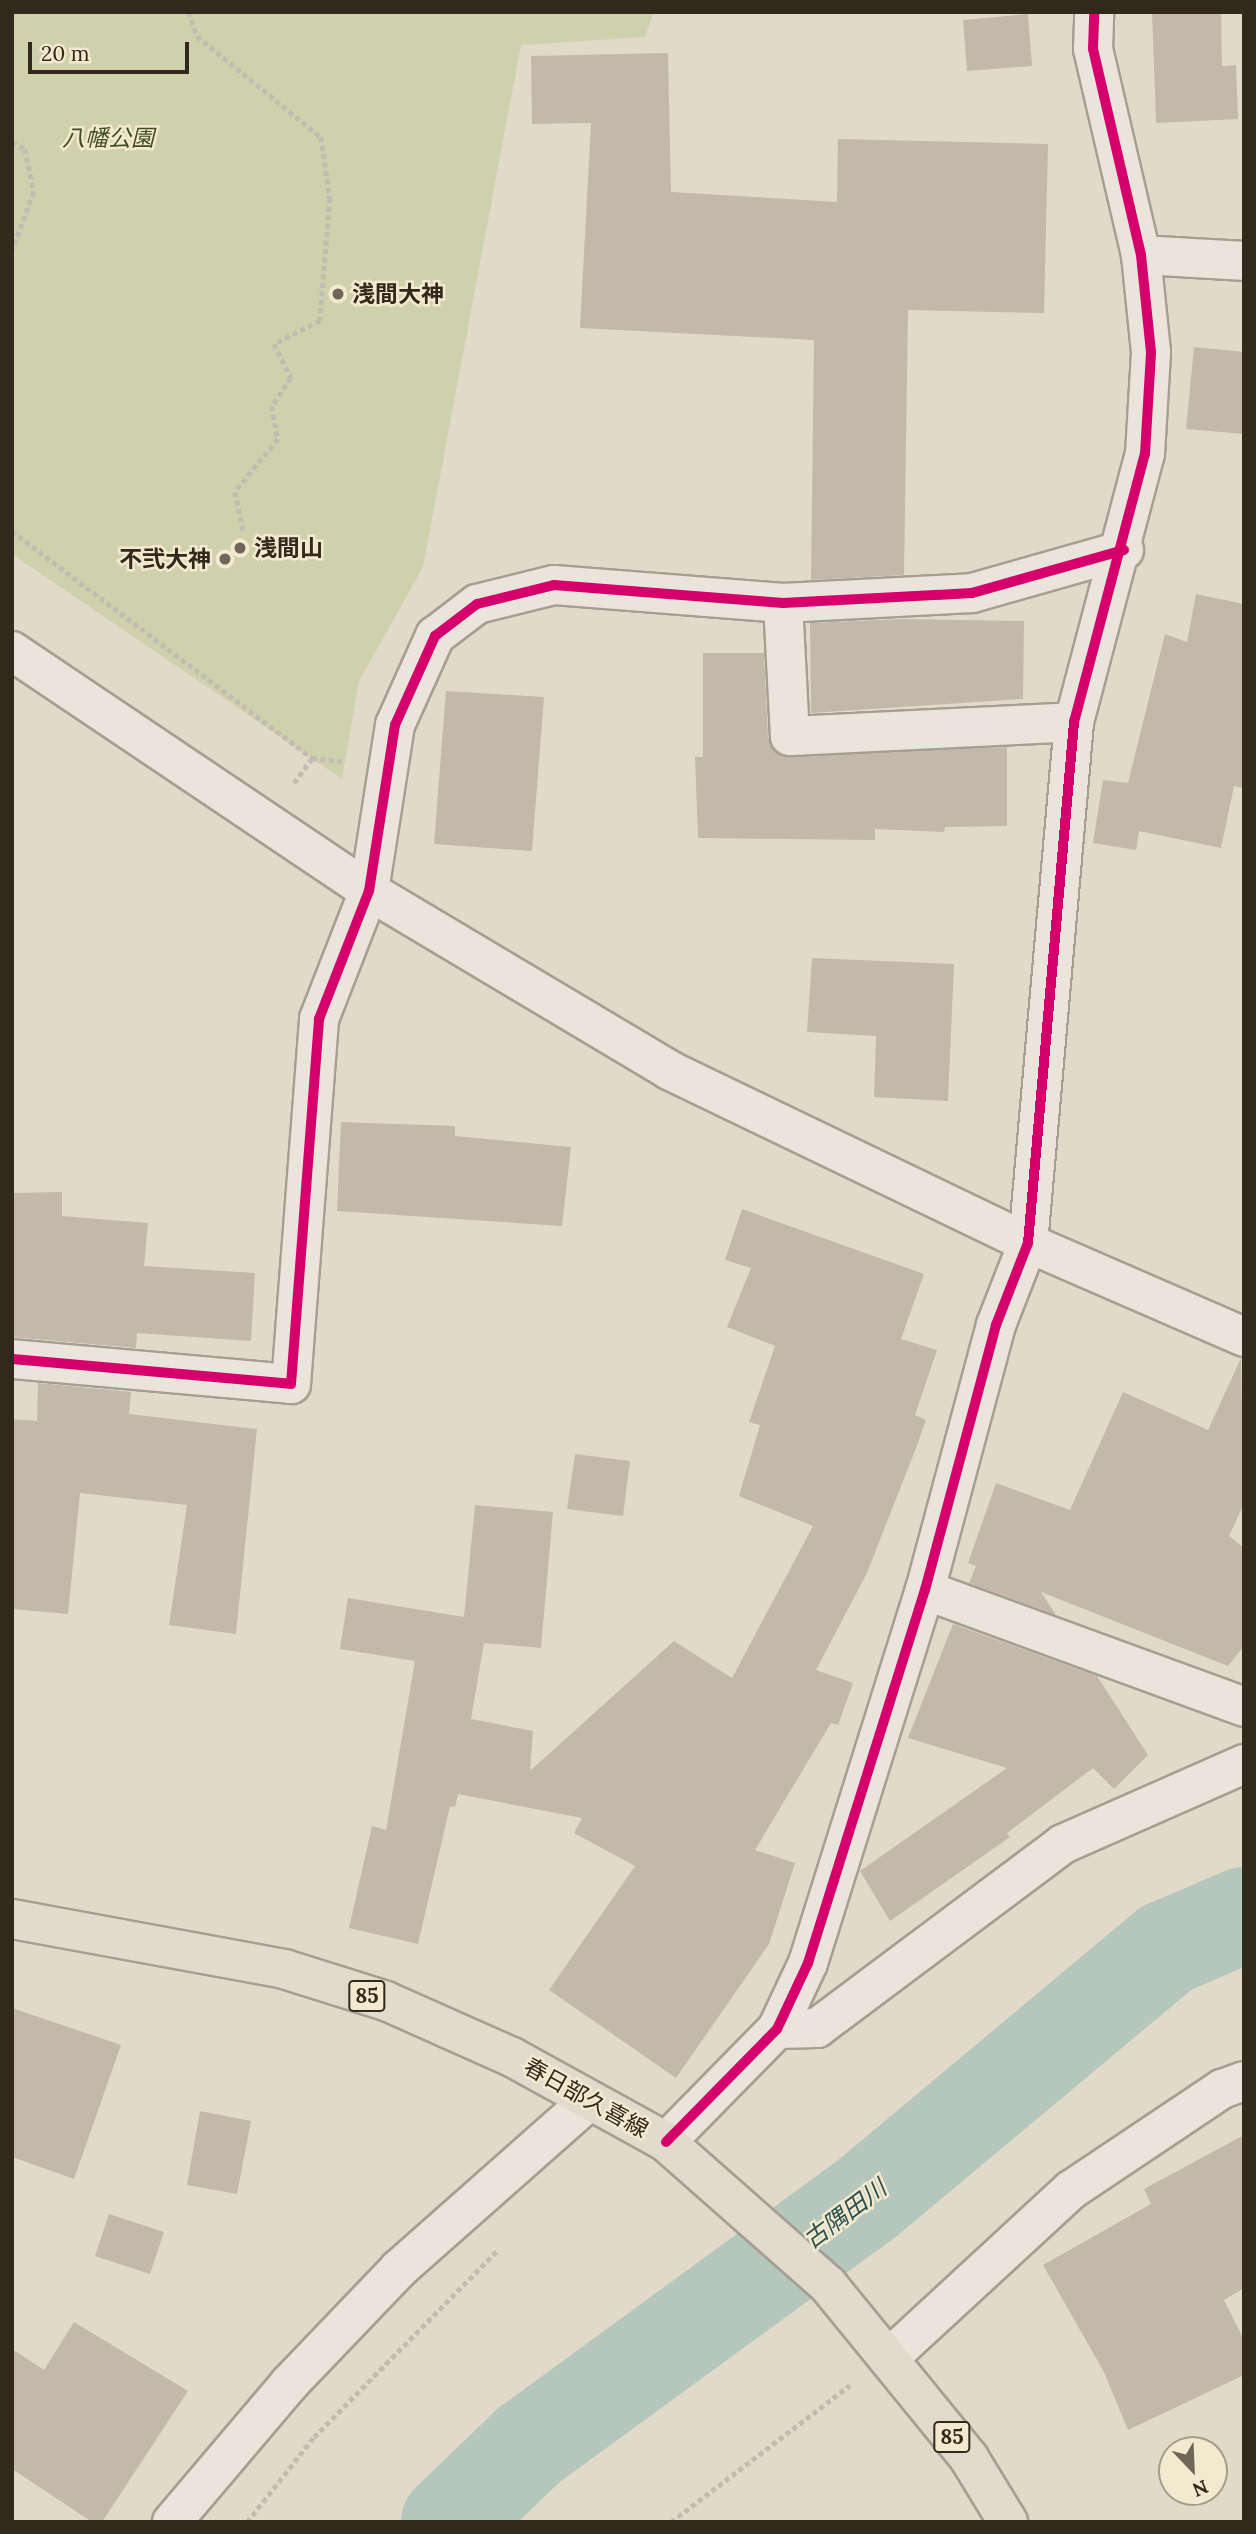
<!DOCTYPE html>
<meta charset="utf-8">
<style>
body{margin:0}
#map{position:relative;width:1256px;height:2534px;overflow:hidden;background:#e1dac9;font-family:Lora,"Noto Sans JP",serif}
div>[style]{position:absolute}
.green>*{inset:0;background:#cfd0ac}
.river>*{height:96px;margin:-48px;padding:0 48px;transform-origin:48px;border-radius:48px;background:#b5c6bc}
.building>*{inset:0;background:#c4b8aa}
.path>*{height:4.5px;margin-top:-2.25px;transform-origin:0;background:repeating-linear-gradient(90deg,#c1bcb2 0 5px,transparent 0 8.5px)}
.roads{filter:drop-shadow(2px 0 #a59f93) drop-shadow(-2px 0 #a59f93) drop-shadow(0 2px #a59f93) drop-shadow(0 -2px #a59f93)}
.minor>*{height:38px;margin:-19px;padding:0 19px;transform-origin:19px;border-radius:19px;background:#e9e5da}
.tertiary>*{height:38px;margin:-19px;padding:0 19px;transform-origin:19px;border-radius:19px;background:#e9e5da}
.primary>*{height:38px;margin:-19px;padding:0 19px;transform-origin:19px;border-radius:19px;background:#e0dbcc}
.cycleway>*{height:10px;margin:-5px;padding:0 5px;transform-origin:5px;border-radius:5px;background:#d6006c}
.dots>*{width:19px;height:19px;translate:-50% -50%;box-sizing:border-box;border:4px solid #f3e9ce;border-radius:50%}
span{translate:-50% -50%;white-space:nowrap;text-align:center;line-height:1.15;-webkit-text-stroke:5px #f3e9ce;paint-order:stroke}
.shield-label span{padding:2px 5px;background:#f3e9ce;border:2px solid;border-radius:5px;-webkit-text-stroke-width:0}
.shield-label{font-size:21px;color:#32281c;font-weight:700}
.park-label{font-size:23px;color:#414e24;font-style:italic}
.poi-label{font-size:23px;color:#32281c;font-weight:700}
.left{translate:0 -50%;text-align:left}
.right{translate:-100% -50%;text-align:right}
.street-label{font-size:23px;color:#32281c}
.water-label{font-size:24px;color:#2c5150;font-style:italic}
.frame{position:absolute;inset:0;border:14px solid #32281c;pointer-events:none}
.north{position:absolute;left:1158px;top:2436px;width:70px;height:70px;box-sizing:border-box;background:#f3e9ce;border:2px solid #a69c87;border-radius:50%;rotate:157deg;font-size:19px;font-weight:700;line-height:28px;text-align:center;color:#32281c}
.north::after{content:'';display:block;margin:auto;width:24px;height:32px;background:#6f6659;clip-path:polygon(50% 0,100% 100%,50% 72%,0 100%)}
.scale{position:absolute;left:28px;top:42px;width:161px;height:32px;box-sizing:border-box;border:4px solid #32281c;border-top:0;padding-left:9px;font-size:21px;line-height:24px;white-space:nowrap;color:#32281c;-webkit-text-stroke:5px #f3e9ce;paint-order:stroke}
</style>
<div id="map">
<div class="green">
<i style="clip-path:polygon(12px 12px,654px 12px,645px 37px,521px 45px,423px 567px,359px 681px,342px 779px,12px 554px)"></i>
</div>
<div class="river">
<i style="left:449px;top:2522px;width:111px;rotate:-43.9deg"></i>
<i style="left:529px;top:2445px;width:414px;rotate:-36.1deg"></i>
<i style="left:864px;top:2201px;width:395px;rotate:-39.9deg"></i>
<i style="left:1167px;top:1948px;width:84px;rotate:-23.2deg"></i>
</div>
<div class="building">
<i style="clip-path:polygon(1152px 12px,1221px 12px,1222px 66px,1236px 65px,1238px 119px,1156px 123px)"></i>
<i style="clip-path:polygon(1028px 14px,1032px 66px,967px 71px,963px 20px)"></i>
<i style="clip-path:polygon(668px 53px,671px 192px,837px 202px,838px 139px,1048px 144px,1044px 313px,908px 310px,904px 575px,811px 580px,814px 340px,580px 328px,591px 123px,532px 124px,531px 56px)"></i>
<i style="clip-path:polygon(1194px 347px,1244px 352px,1244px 434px,1186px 429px)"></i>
<i style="clip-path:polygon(1196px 594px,1244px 604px,1244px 788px,1234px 786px,1221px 848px,1139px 831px,1136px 850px,1093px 843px,1103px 780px,1128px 783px,1165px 634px,1187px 642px)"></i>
<i style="clip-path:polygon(903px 619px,1024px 621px,1023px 699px,811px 713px,810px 623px)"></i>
<i style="clip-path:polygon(703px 653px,764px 653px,768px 737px,781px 756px,1007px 747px,1007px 826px,945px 827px,944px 832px,875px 829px,875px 840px,698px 838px,695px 757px,703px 757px)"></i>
<i style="clip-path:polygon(446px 691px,544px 697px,532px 851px,434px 844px)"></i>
<i style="clip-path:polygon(812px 958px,954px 964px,948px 1101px,874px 1097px,876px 1036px,807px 1032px)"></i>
<i style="clip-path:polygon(341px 1122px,455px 1126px,455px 1136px,571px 1147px,562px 1226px,337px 1211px)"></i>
<i style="clip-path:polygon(62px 1192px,62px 1216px,148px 1223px,144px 1266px,255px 1273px,251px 1341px,137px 1333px,136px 1348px,12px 1337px,12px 1193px)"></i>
<i style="clip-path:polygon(742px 1209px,924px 1274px,901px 1339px,937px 1350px,915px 1415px,926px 1420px,916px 1448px,867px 1573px,816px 1670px,853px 1683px,838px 1725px,831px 1723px,755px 1850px,795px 1863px,769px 1944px,676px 2078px,549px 1990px,635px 1866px,574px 1833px,582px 1818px,458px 1794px,455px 1807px,450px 1806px,418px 1944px,349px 1928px,372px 1826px,386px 1830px,415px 1661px,340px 1649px,348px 1598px,464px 1617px,475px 1505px,553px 1512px,541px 1648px,484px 1643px,471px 1719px,533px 1731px,530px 1771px,674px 1641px,732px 1678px,813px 1526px,739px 1496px,760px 1425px,749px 1422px,775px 1346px,727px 1327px,751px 1268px,725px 1260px)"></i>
<i style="clip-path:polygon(1241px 1358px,1244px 1504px,1229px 1536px,1244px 1548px,1244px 1646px,1228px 1666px,1041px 1592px,1056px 1615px,969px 1583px,976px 1566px,968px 1563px,996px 1483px,1070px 1510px,1123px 1392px,1208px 1430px)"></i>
<i style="clip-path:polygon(38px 1383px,131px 1392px,129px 1414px,257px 1429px,236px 1634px,169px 1625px,187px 1505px,80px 1493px,68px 1614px,12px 1609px,12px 1419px,37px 1421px)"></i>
<i style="clip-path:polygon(575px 1454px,630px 1461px,623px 1516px,567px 1509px)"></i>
<i style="clip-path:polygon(953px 1624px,1097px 1676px,1148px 1755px,1114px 1789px,1093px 1768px,1007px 1833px,1010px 1837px,890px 1921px,860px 1871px,1007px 1768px,908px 1738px)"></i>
<i style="clip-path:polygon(12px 2008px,121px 2045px,74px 2179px,12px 2157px)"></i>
<i style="clip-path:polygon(200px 2111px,251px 2121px,237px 2194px,187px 2185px)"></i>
<i style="clip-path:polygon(1244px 2135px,1244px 2288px,1224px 2300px,1244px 2340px,1244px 2375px,1128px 2430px,1104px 2372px,1043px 2265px,1151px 2204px,1144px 2189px)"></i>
<i style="clip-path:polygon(109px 2214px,164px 2232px,150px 2274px,95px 2256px)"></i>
<i style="clip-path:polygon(74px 2322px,188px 2391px,102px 2522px,92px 2522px,12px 2469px,12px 2349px,44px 2370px)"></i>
</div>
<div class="path">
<i style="left:189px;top:12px;width:25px;rotate:72deg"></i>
<i style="left:197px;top:36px;width:160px;rotate:39.2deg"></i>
<i style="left:321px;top:137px;width:62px;rotate:81.6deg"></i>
<i style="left:330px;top:198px;width:123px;rotate:94.6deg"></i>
<i style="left:320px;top:321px;width:51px;rotate:153.4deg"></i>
<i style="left:274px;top:344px;width:38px;rotate:63deg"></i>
<i style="left:291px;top:378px;width:34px;rotate:124deg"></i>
<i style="left:272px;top:406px;width:34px;rotate:80deg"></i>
<i style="left:278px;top:439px;width:68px;rotate:129.1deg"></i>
<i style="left:235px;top:492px;width:40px;rotate:78deg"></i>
<i style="left:12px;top:142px;width:15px;rotate:28deg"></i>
<i style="left:25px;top:149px;width:44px;rotate:78.2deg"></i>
<i style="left:34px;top:192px;width:63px;rotate:110.4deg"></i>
<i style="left:12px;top:531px;width:376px;rotate:37.1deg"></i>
<i style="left:294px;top:783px;width:31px;rotate:-54deg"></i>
<i style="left:312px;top:758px;width:30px;rotate:6deg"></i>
<i style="left:247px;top:2522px;width:108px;rotate:-51.8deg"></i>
<i style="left:314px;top:2437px;width:260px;rotate:-45.5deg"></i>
<i style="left:671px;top:2522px;width:225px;rotate:-37.4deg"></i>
</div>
<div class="roads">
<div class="minor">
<i style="left:1141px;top:255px;width:103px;rotate:3.3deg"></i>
<i style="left:783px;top:603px;width:133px;rotate:87deg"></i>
<i style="left:790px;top:736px;width:284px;rotate:-2.8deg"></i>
<i style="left:12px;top:1359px;width:280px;rotate:5.1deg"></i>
<i style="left:291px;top:1384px;width:366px;rotate:-85.6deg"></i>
<i style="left:319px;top:1019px;width:137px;rotate:-68.7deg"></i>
<i style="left:369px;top:891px;width:168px;rotate:-81.1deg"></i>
<i style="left:395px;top:725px;width:98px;rotate:-65.8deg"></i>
<i style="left:435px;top:636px;width:53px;rotate:-37.3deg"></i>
<i style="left:477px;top:604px;width:79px;rotate:-13.9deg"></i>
<i style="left:554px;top:585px;width:230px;rotate:4.5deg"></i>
<i style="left:783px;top:603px;width:189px;rotate:-3deg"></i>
<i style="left:972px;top:593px;width:158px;rotate:-15.8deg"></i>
<i style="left:925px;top:1590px;width:340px;rotate:20.1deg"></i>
<i style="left:777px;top:2029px;width:40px;rotate:-1.4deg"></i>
<i style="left:817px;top:2028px;width:307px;rotate:-36.8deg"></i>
<i style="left:1063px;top:1844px;width:198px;rotate:-23.8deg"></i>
<i style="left:891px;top:2356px;width:245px;rotate:-42.7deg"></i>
<i style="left:1071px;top:2190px;width:182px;rotate:-33.8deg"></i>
<i style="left:1222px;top:2089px;width:23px;rotate:-20deg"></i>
<i style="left:172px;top:2522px;width:182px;rotate:-49.7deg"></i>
<i style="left:290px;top:2383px;width:158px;rotate:-46.3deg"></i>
<i style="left:399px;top:2269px;width:254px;rotate:-41.5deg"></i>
</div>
<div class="tertiary">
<i style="left:12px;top:651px;width:430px;rotate:33.9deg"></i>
<i style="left:369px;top:891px;width:349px;rotate:30.8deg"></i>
<i style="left:669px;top:1070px;width:399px;rotate:25.7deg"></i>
<i style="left:1028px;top:1243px;width:236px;rotate:23.5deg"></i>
<i style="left:666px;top:2142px;width:158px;rotate:-45.5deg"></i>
<i style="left:777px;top:2029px;width:73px;rotate:-64.8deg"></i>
<i style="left:808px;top:1963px;width:391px;rotate:-72.6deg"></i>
<i style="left:925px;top:1590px;width:274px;rotate:-75deg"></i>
<i style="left:996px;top:1325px;width:88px;rotate:-68.7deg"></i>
<i style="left:1028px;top:1243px;width:523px;rotate:-84.95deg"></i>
<i style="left:1074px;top:722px;width:277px;rotate:-75.2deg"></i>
<i style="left:1145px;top:454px;width:102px;rotate:-86.6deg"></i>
<i style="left:1151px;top:352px;width:98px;rotate:-95.9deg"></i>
<i style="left:1141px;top:255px;width:212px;rotate:-103.1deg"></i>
<i style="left:1093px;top:49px;width:37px;rotate:-88deg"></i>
</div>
<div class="primary">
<i style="left:12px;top:1919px;width:277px;rotate:10.4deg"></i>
<i style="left:284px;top:1969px;width:107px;rotate:17.4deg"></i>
<i style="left:386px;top:2001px;width:138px;rotate:24deg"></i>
<i style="left:512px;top:2057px;width:176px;rotate:28.9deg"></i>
<i style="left:666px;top:2142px;width:216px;rotate:41.4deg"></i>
<i style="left:828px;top:2285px;width:223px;rotate:50.8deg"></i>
<i style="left:969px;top:2458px;width:75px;rotate:58.6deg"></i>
</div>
</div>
<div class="cycleway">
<i style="left:12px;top:1359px;width:280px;rotate:5.1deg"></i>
<i style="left:291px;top:1384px;width:366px;rotate:-85.6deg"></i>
<i style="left:319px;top:1019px;width:137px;rotate:-68.7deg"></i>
<i style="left:369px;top:891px;width:168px;rotate:-81.1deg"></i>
<i style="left:395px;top:725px;width:98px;rotate:-65.8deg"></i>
<i style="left:435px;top:636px;width:53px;rotate:-37.3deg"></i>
<i style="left:477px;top:604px;width:79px;rotate:-13.9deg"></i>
<i style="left:554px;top:585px;width:230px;rotate:4.5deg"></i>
<i style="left:783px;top:603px;width:189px;rotate:-3deg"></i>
<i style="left:972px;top:593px;width:158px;rotate:-15.8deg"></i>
<i style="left:666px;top:2142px;width:158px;rotate:-45.5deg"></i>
<i style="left:777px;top:2029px;width:73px;rotate:-64.8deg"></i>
<i style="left:808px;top:1963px;width:391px;rotate:-72.6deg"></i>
<i style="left:925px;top:1590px;width:274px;rotate:-75deg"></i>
<i style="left:996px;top:1325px;width:88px;rotate:-68.7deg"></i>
<i style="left:1028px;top:1243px;width:523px;rotate:-84.95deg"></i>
<i style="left:1074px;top:722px;width:277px;rotate:-75.2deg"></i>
<i style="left:1145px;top:454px;width:102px;rotate:-86.6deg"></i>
<i style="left:1151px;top:352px;width:98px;rotate:-95.9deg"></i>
<i style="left:1141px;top:255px;width:212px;rotate:-103.1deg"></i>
<i style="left:1093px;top:49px;width:37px;rotate:-88deg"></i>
</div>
<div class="dots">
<i style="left:338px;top:294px;background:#6f6659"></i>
<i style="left:240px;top:548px;background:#6f6659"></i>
<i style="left:225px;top:559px;background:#6f6659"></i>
</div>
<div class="shield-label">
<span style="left:367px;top:1996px">85</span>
<span style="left:952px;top:2437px">85</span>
</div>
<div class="park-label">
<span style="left:108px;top:138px">八幡公園</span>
</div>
<div class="poi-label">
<span class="left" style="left:352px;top:294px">浅間大神</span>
<span class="left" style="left:254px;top:548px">浅間山</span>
<span class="right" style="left:211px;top:559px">不弐大神</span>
</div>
<div class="street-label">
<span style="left:586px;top:2098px;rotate:29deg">春日部久喜線</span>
</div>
<div class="water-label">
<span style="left:845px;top:2214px;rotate:-37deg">古隅田川</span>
</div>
<div class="frame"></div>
<div class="north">N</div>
<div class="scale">20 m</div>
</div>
